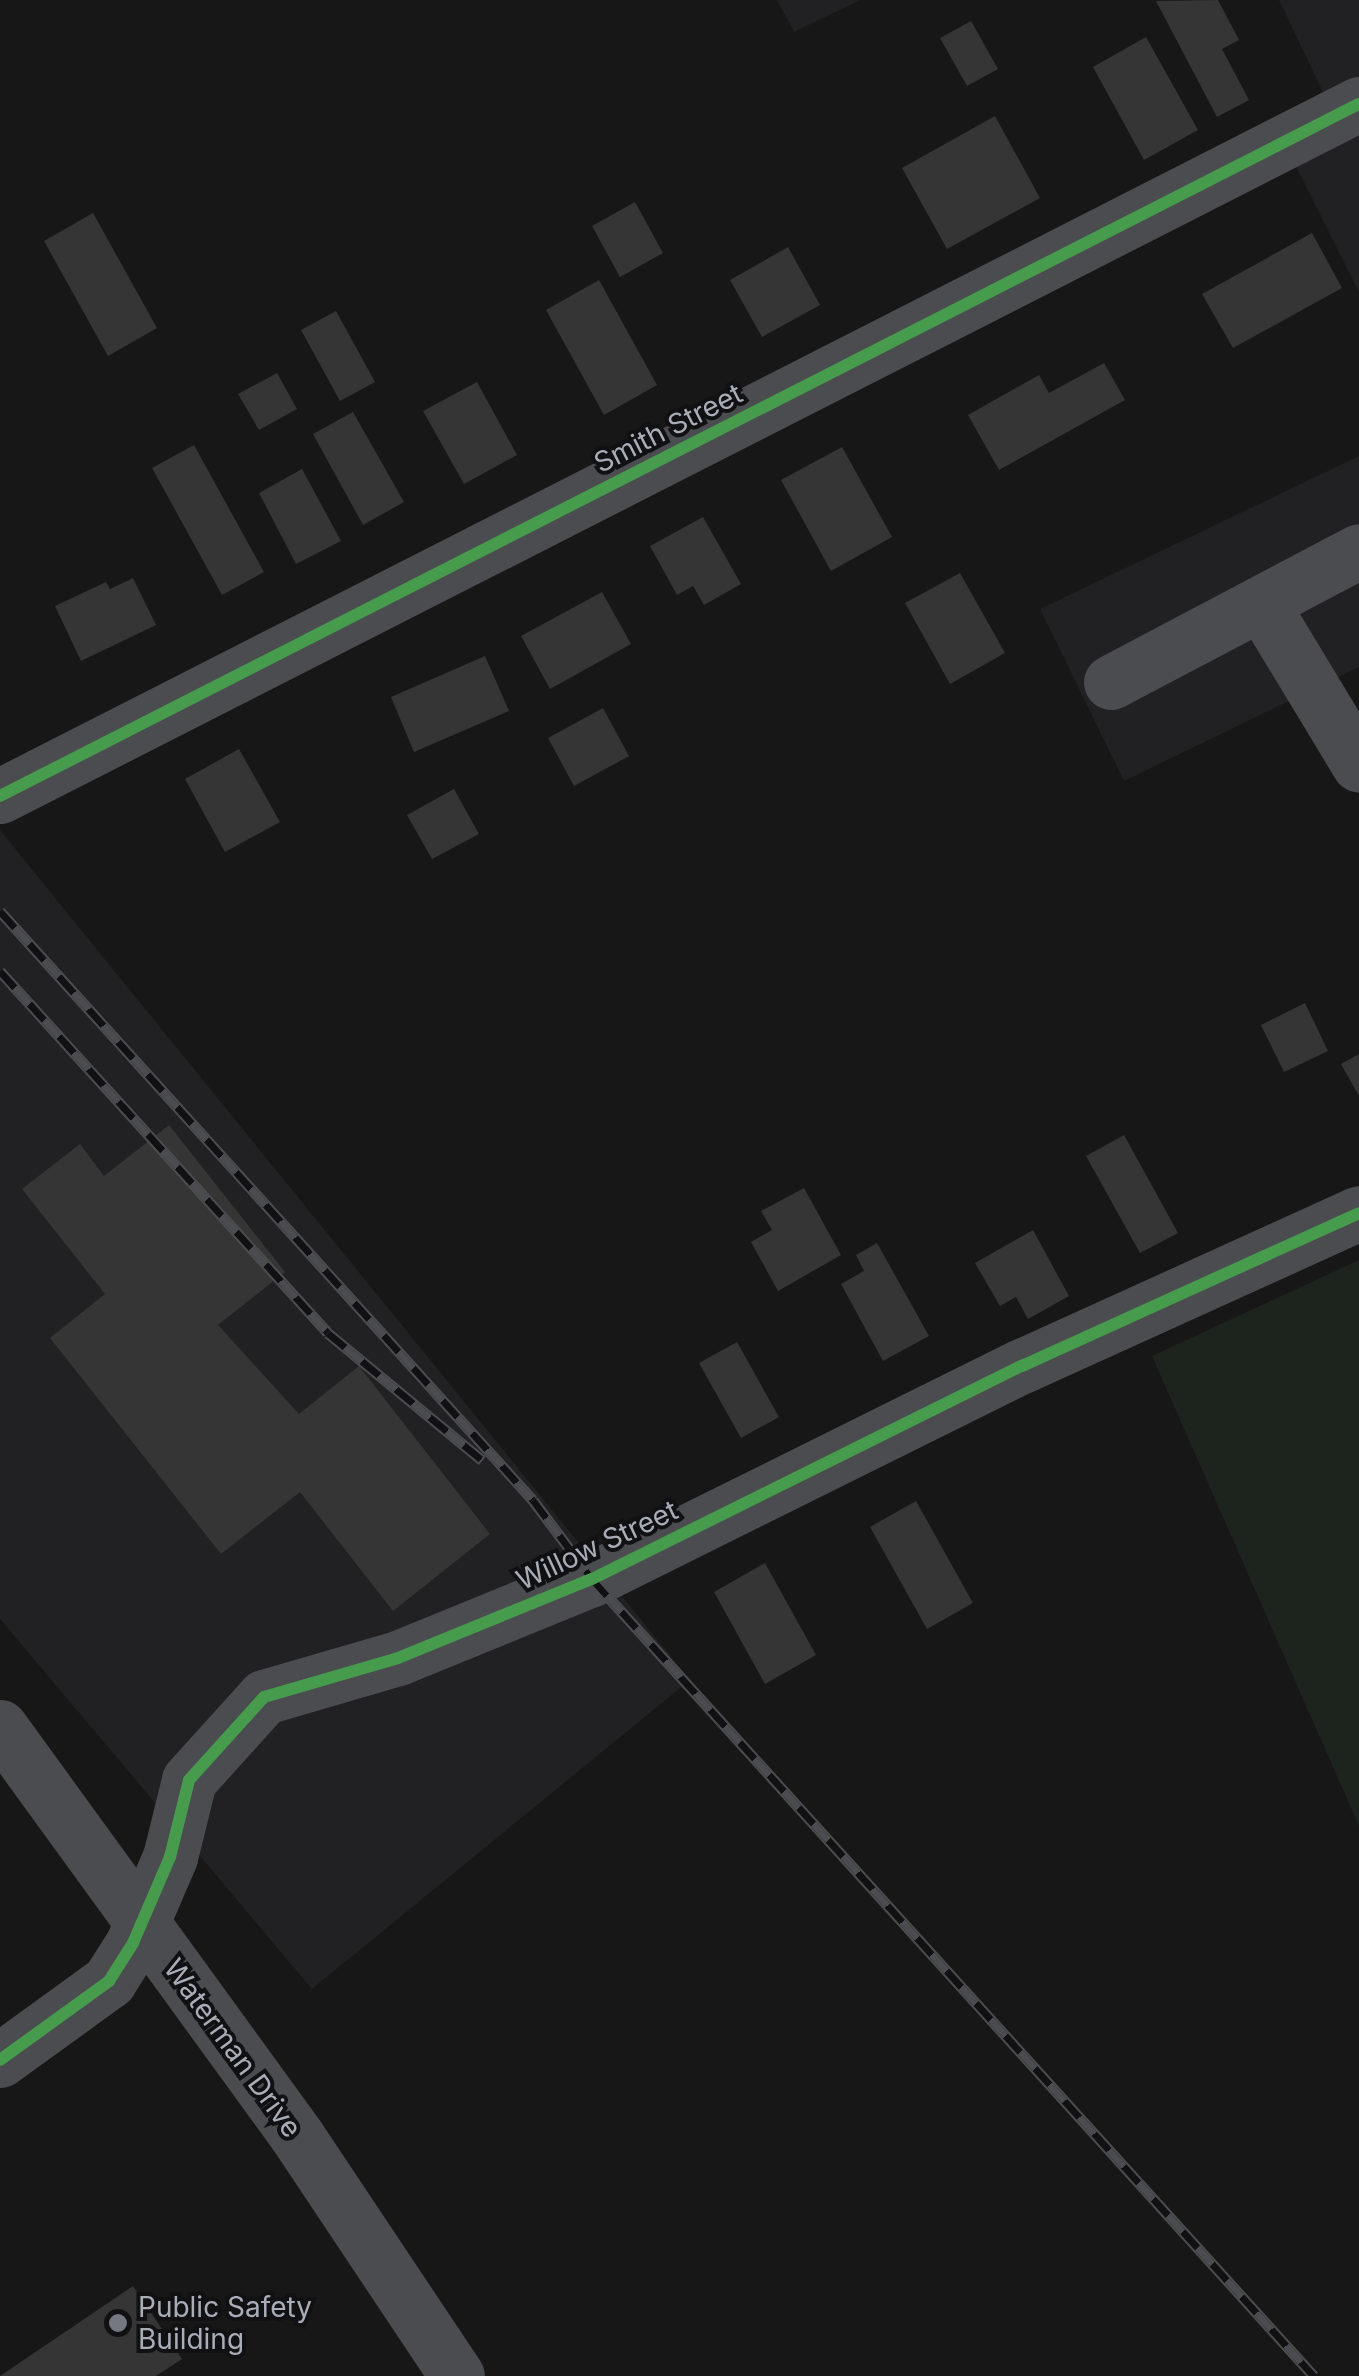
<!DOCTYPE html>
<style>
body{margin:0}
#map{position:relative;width:1359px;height:2376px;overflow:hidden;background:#171717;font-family:Inter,sans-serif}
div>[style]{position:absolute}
.built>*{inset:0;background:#212123}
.green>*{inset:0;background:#1d241e}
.building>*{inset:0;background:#353536}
.minor>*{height:55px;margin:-27.5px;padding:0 27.5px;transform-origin:27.5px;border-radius:27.5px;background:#4b4c50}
.rail>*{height:11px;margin-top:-5.5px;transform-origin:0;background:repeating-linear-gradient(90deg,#111113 0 22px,#4b4c4f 0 44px);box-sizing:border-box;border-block:2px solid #4b4c4f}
.cycleway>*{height:12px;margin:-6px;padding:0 6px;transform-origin:6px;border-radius:6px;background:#469c4c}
.dots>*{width:28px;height:28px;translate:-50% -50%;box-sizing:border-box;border:5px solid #111113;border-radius:50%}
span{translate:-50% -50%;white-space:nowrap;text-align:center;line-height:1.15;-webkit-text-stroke:8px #111113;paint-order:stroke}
.street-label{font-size:28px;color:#a8adb8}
.poi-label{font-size:28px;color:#a8adb8}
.left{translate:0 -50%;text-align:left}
</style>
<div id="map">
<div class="built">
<i style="clip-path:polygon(777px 0,860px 0,794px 32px)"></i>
<i style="clip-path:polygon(1279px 0,1359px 0,1359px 292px,1293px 160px,1343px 134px)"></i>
<i style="clip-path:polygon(1359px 456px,1359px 667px,1124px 781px,1040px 609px)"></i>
<i style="clip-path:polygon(0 830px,690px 1680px,312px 1989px,0 1619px)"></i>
</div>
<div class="green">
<i style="clip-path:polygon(1359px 1260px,1359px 1826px,1152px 1356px)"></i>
</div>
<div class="building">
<i style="clip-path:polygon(1218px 0,1239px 40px,1222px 49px,1249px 100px,1217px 117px,1156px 1px)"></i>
<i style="clip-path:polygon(971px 21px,998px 69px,967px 86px,940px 38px)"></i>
<i style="clip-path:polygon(1146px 37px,1198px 130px,1144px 160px,1093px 67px)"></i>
<i style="clip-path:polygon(995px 116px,1040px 198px,947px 249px,902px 168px)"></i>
<i style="clip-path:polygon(635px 202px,663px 253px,620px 277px,592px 226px)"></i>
<i style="clip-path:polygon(93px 213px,157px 328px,108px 356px,44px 241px)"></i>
<i style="clip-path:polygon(1312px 233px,1342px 288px,1233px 348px,1202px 294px)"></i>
<i style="clip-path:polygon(788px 247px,820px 305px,762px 337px,730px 280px)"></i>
<i style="clip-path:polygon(599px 280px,657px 385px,604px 415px,546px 310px)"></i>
<i style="clip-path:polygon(336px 311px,375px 382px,340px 401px,301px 330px)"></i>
<i style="clip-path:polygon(1104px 363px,1125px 400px,999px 470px,968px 415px,1039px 375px,1049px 393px)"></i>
<i style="clip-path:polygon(277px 373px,297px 409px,259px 430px,238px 394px)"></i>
<i style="clip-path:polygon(477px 382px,517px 455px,464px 484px,423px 411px)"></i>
<i style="clip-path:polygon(353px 412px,404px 502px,363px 525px,313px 434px)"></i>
<i style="clip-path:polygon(194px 445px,264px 572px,222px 595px,152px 468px)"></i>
<i style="clip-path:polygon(842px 447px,892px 537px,831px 571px,781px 480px)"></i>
<i style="clip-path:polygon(302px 469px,341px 541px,296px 564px,259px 493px)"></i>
<i style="clip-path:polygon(703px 517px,741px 584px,704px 605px,693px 586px,677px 595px,650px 546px)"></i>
<i style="clip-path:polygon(960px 573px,1005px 653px,950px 684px,905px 603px)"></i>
<i style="clip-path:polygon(133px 578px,156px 625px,81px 661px,55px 606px,106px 582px,110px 589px)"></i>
<i style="clip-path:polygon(602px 592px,631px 644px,550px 689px,521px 636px)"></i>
<i style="clip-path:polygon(485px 656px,509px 711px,414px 752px,391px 697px)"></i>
<i style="clip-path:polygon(603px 708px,629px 756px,574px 786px,548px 738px)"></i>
<i style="clip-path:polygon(239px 749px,280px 822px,225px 852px,185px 779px)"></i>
<i style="clip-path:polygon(454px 789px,479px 834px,432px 859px,407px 815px)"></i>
<i style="clip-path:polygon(1305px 1003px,1328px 1051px,1284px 1072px,1261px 1025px)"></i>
<i style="clip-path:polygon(1359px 1054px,1359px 1096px,1341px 1064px)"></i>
<i style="clip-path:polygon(169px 1125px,285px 1272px,218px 1325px,299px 1414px,359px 1366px,490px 1534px,393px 1611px,300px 1492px,221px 1554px,50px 1338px,105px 1294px,22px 1189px,80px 1144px,104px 1176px)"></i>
<i style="clip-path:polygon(1124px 1135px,1178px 1233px,1140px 1253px,1086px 1156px)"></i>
<i style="clip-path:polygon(804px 1188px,841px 1255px,778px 1291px,751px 1242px,772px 1230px,761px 1211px)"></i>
<i style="clip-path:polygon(1033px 1230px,1069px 1296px,1028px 1319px,1016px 1297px,1000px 1306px,975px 1263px)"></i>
<i style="clip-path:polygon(877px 1243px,929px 1336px,883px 1361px,841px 1284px,864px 1271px,856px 1255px)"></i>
<i style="clip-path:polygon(737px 1342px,779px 1417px,741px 1438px,699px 1363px)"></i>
<i style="clip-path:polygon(916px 1501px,973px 1603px,927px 1629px,870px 1527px)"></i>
<i style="clip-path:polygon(765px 1563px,816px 1655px,765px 1684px,714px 1592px)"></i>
<i style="clip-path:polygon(133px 2286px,182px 2359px,156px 2376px,0 2376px)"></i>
</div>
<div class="minor">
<i style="left:1261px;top:603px;width:189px;rotate:58.8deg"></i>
<i style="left:1111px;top:682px;width:280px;rotate:-27.8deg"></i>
<i style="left:0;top:796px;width:1525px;rotate:-26.99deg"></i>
<i style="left:0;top:1727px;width:505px;rotate:54.01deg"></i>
<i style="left:297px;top:2136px;width:288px;rotate:56.3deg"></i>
<i style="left:0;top:2060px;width:135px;rotate:-35.9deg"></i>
<i style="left:109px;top:1981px;width:45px;rotate:-57.7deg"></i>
<i style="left:133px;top:1943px;width:94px;rotate:-66.7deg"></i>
<i style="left:170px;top:1857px;width:79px;rotate:-76.1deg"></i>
<i style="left:189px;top:1780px;width:112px;rotate:-47.9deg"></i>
<i style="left:264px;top:1697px;width:140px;rotate:-16.2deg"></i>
<i style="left:398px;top:1658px;width:209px;rotate:-22.2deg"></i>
<i style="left:592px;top:1579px;width:480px;rotate:-26.4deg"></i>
<i style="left:1022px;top:1366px;width:370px;rotate:-24.4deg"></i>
</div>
<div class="rail">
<i style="left:0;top:911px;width:794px;rotate:47.86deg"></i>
<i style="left:533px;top:1500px;width:99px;rotate:53.2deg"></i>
<i style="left:592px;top:1579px;width:1075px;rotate:47.83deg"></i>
<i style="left:0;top:971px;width:488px;rotate:47.8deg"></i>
<i style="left:328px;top:1333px;width:200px;rotate:39.5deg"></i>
</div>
<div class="cycleway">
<i style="left:0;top:796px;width:1525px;rotate:-26.99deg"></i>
<i style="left:0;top:2060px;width:135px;rotate:-35.9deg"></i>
<i style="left:109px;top:1981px;width:45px;rotate:-57.7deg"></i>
<i style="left:133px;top:1943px;width:94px;rotate:-66.7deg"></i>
<i style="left:170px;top:1857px;width:79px;rotate:-76.1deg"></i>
<i style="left:189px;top:1780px;width:112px;rotate:-47.9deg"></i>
<i style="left:264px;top:1697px;width:140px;rotate:-16.2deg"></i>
<i style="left:398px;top:1658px;width:209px;rotate:-22.2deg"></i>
<i style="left:592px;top:1579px;width:480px;rotate:-26.4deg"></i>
<i style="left:1022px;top:1366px;width:370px;rotate:-24.4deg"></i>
</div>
<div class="dots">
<i style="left:118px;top:2323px;background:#757880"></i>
</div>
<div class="street-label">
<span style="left:668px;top:428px;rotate:-27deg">Smith Street</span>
<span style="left:597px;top:1545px;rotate:-25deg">Willow Street</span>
<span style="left:233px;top:2048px;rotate:54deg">Waterman Drive</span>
</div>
<div class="poi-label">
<span class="left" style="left:138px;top:2323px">Public Safety<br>Building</span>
</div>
</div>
